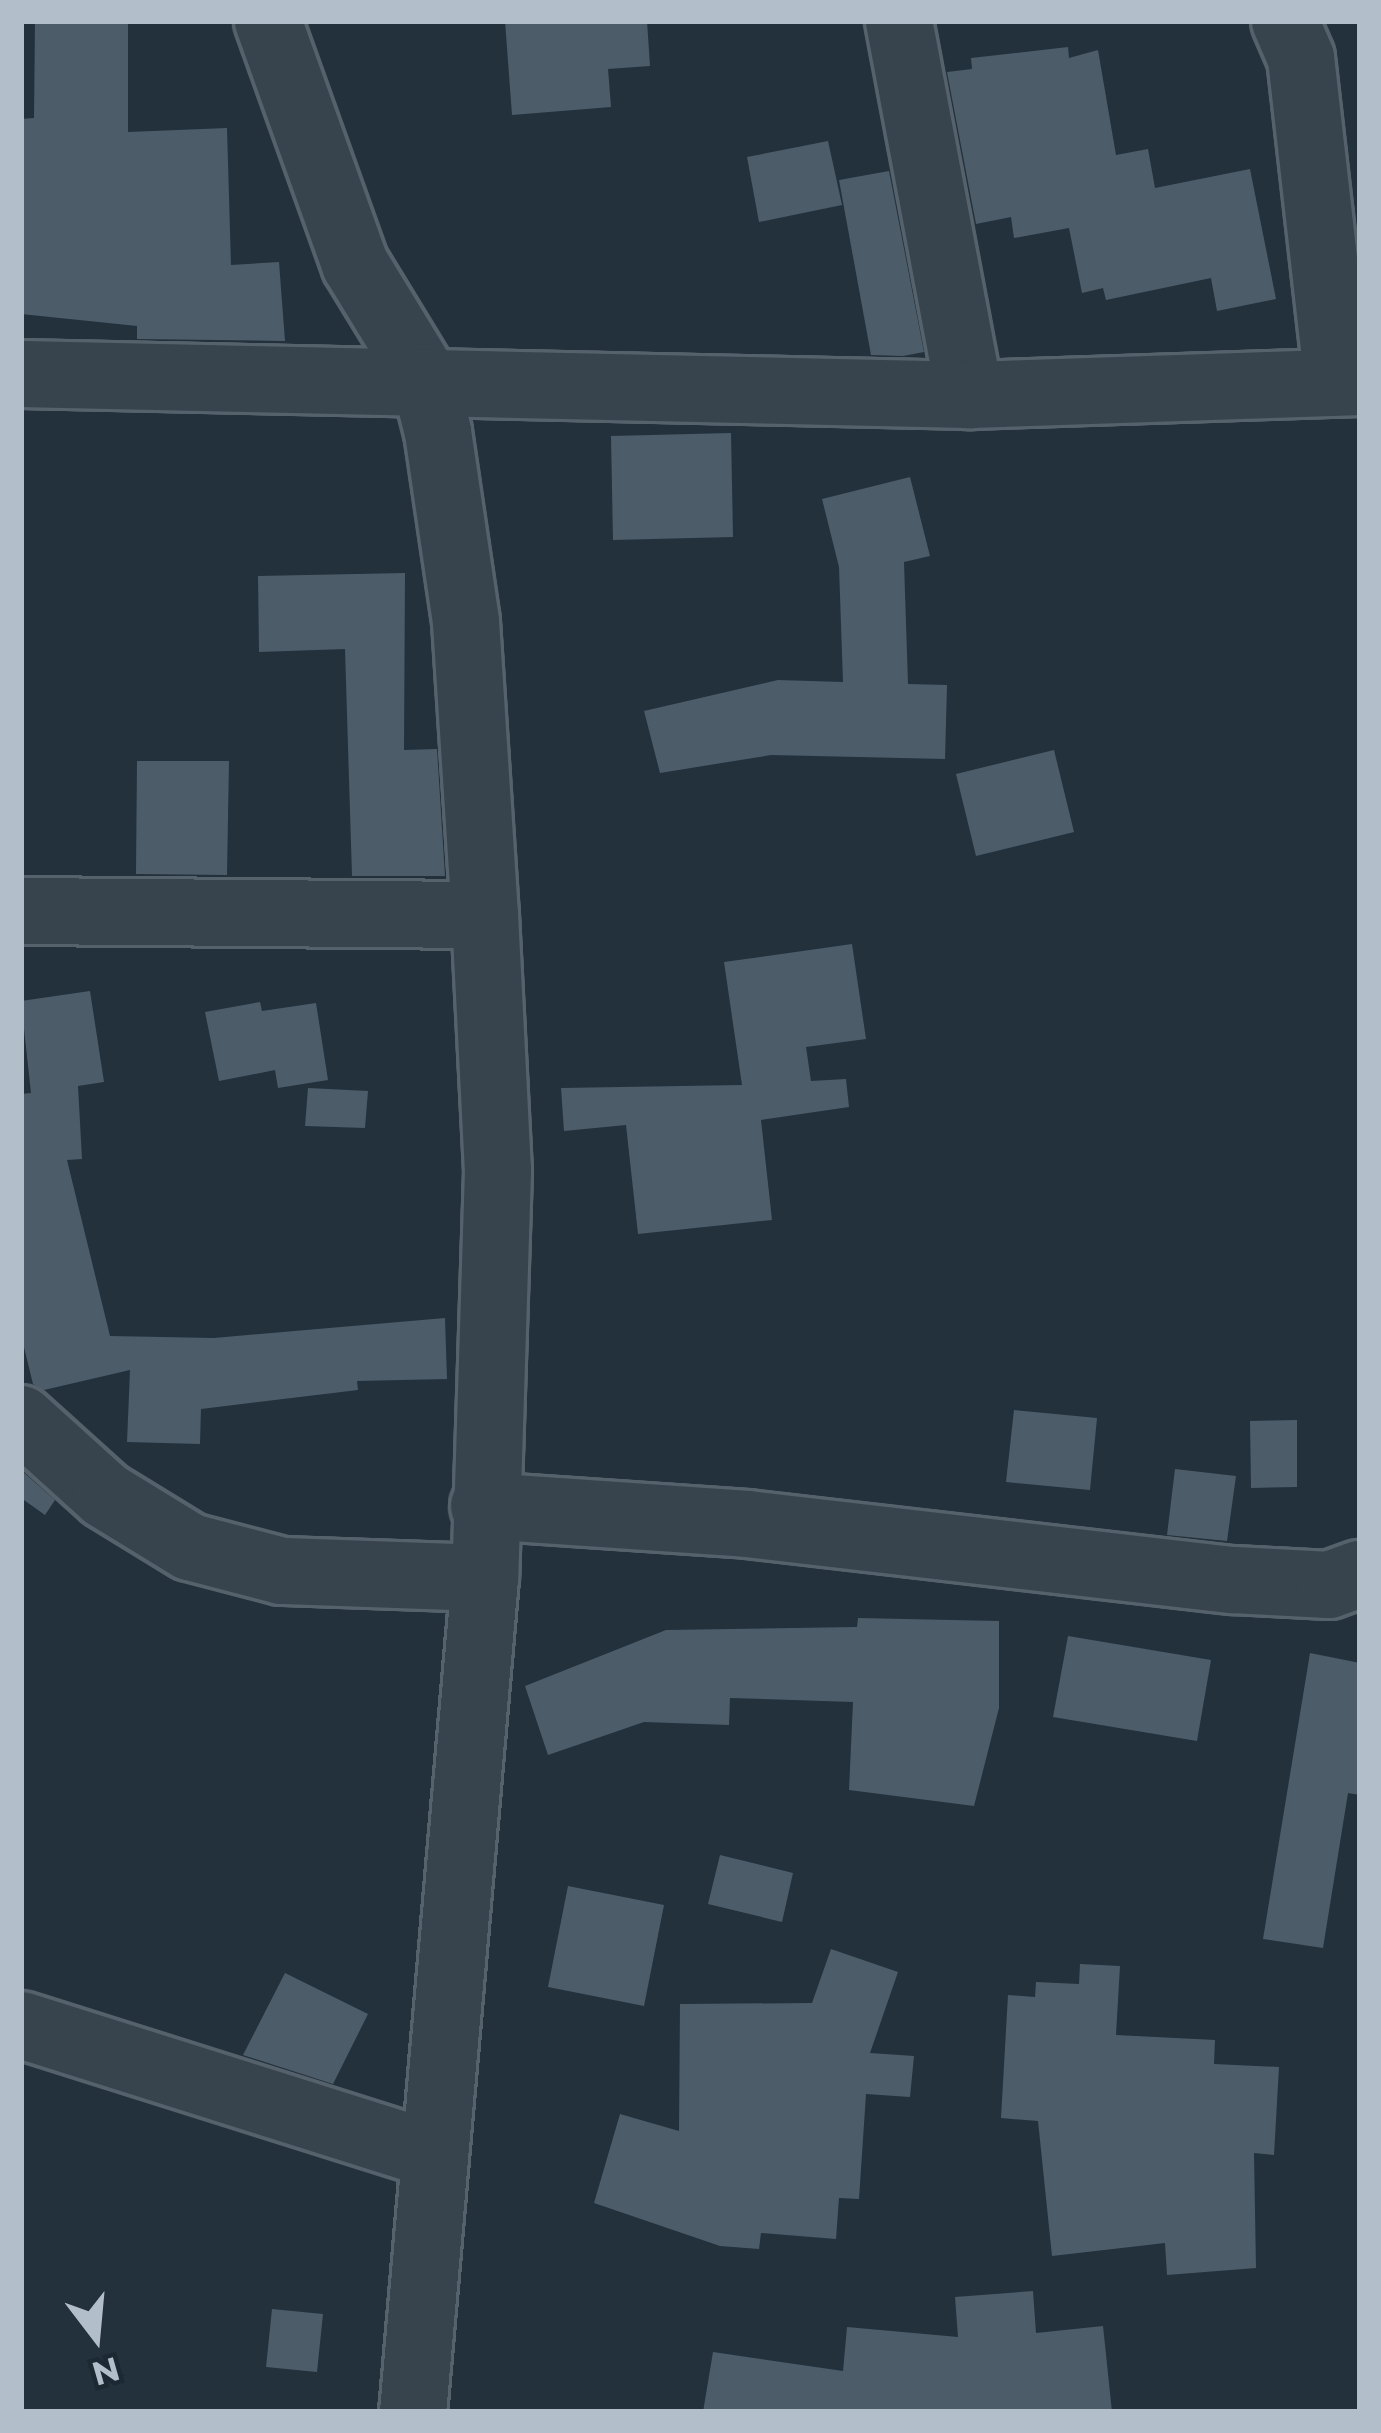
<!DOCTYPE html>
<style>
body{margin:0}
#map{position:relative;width:1381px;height:2433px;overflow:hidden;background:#23313d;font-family:Montserrat,sans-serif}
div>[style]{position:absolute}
.building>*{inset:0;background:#4c5c69}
.roads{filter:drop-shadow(3px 0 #55616b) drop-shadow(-3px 0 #55616b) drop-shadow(0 3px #55616b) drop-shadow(0 -3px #55616b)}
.minor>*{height:66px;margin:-33px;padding:0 33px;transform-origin:33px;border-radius:33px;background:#37434d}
span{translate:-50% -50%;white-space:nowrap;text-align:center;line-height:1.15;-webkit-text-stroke:12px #1c2832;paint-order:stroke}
.frame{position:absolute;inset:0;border:24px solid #b2bec9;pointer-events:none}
.north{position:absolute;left:36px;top:2277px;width:120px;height:120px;-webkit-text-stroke:9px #1c2832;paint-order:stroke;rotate:164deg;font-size:33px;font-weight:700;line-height:48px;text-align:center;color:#b2bec9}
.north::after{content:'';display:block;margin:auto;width:42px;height:54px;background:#b2bec9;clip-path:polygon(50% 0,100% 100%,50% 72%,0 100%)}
</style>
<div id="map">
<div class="building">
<i style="clip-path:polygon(35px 21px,128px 21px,128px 132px,227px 128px,231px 265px,279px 262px,285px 341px,137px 339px,137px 326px,21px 314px,21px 119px,34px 118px)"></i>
<i style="clip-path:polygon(505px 21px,647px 21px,650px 66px,608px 69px,611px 107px,512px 115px)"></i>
<i style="clip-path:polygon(1068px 47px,1069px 58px,1098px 50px,1116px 155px,1148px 149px,1155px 188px,1250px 169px,1276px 299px,1217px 311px,1211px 278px,1106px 300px,1103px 288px,1082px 293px,1069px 228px,1014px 238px,1011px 217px,976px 224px,947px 72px,972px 69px,971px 58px)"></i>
<i style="clip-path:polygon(828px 141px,842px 205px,759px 222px,747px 157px)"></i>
<i style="clip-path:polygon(889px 171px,924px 352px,903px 356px,871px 355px,839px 180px)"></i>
<i style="clip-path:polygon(731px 433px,733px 537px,613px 540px,611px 436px)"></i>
<i style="clip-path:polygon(910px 477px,930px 556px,904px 562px,908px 684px,947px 685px,945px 759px,771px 755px,660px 773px,644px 711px,778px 680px,843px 682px,839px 567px,822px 499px)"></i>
<i style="clip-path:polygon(405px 573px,404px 750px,437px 749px,445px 876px,352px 876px,345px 649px,259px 652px,258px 576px)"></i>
<i style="clip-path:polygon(1054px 750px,1074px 832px,976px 856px,956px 774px)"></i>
<i style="clip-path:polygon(137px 761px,229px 761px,227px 875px,136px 874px)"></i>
<i style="clip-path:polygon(852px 944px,866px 1039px,806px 1047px,811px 1081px,846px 1079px,849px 1107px,761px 1120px,772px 1220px,638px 1234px,626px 1125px,564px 1131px,561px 1088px,742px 1085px,724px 962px)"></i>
<i style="clip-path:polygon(90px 991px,104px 1082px,78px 1086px,82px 1159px,67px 1160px,110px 1336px,214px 1338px,445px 1318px,447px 1379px,357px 1381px,358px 1390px,201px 1409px,200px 1444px,127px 1442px,130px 1370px,44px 1390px,33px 1384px,21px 1335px,21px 1094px,31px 1093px,21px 1001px)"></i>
<i style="clip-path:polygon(260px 1002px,262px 1011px,316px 1003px,328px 1080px,278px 1088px,275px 1070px,219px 1081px,205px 1012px)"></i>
<i style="clip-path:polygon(308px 1088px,368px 1091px,365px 1128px,305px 1126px)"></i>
<i style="clip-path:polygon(1014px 1410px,1097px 1418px,1090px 1490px,1006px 1482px)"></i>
<i style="clip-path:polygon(1297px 1420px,1297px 1487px,1251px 1488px,1250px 1421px)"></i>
<i style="clip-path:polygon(1175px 1469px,1236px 1476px,1227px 1541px,1167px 1535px)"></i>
<i style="clip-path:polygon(21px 1470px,55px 1500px,45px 1515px,21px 1498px)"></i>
<i style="clip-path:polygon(858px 1618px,999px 1621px,999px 1708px,974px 1806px,849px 1790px,853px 1702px,730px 1698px,729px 1725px,644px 1722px,548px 1755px,525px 1686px,666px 1630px,857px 1627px)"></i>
<i style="clip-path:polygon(1068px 1636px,1211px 1660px,1197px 1741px,1053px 1717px)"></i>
<i style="clip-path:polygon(1310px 1653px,1360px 1663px,1360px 1795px,1348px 1793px,1323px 1948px,1263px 1939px)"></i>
<i style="clip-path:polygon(720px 1855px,793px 1873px,782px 1922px,708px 1904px)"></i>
<i style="clip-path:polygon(568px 1886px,664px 1905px,644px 2006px,548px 1987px)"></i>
<i style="clip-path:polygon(831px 1949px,898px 1972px,870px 2053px,914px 2056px,910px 2097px,866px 2094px,859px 2199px,839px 2198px,836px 2239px,761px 2233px,759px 2249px,720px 2246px,594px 2203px,620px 2114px,679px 2131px,680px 2004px,812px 2003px)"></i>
<i style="clip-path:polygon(1080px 1964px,1120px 1966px,1116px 2035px,1215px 2040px,1214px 2064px,1279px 2067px,1274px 2155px,1254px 2153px,1256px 2268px,1167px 2275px,1165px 2243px,1052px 2256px,1038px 2121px,1001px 2118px,1008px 1995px,1035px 1997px,1036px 1982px,1079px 1984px)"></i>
<i style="clip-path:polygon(285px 1973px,368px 2014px,333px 2084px,243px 2055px)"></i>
<i style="clip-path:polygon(1033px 2291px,1036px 2333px,1103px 2326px,1112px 2412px,703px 2412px,713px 2352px,843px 2371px,847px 2327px,958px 2337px,955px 2297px)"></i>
<i style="clip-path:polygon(272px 2309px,323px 2314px,317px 2372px,266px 2367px)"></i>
</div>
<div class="roads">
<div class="minor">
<i style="left:268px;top:21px;width:258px;rotate:70.3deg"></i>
<i style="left:355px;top:264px;width:132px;rotate:58.6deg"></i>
<i style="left:424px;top:377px;width:57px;rotate:75.7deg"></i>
<i style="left:438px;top:432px;width:192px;rotate:81.6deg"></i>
<i style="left:466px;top:622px;width:294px;rotate:86.3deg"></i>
<i style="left:485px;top:915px;width:256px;rotate:87.1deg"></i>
<i style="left:498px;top:1171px;width:407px;rotate:91.8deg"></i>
<i style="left:485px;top:1578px;width:837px;rotate:94.93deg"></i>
<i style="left:899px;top:21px;width:381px;rotate:79.3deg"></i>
<i style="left:1285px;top:21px;width:40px;rotate:66.6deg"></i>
<i style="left:1301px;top:58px;width:326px;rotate:83.5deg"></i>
<i style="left:21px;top:374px;width:949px;rotate:1.27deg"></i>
<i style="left:970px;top:395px;width:390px;rotate:-1.9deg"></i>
<i style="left:21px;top:911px;width:464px;rotate:0.5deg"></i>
<i style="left:21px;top:1419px;width:113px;rotate:42.1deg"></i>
<i style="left:105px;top:1495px;width:100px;rotate:31.5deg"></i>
<i style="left:190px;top:1547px;width:95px;rotate:14.6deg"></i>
<i style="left:282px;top:1571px;width:203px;rotate:2deg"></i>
<i style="left:484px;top:1506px;width:264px;rotate:3.9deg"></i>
<i style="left:747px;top:1524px;width:490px;rotate:6.6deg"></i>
<i style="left:1234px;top:1580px;width:95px;rotate:3deg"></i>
<i style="left:1329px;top:1585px;width:33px;rotate:-20deg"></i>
<i style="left:21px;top:2025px;width:430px;rotate:17.5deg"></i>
</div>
</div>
<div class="frame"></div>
<div class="north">N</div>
</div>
